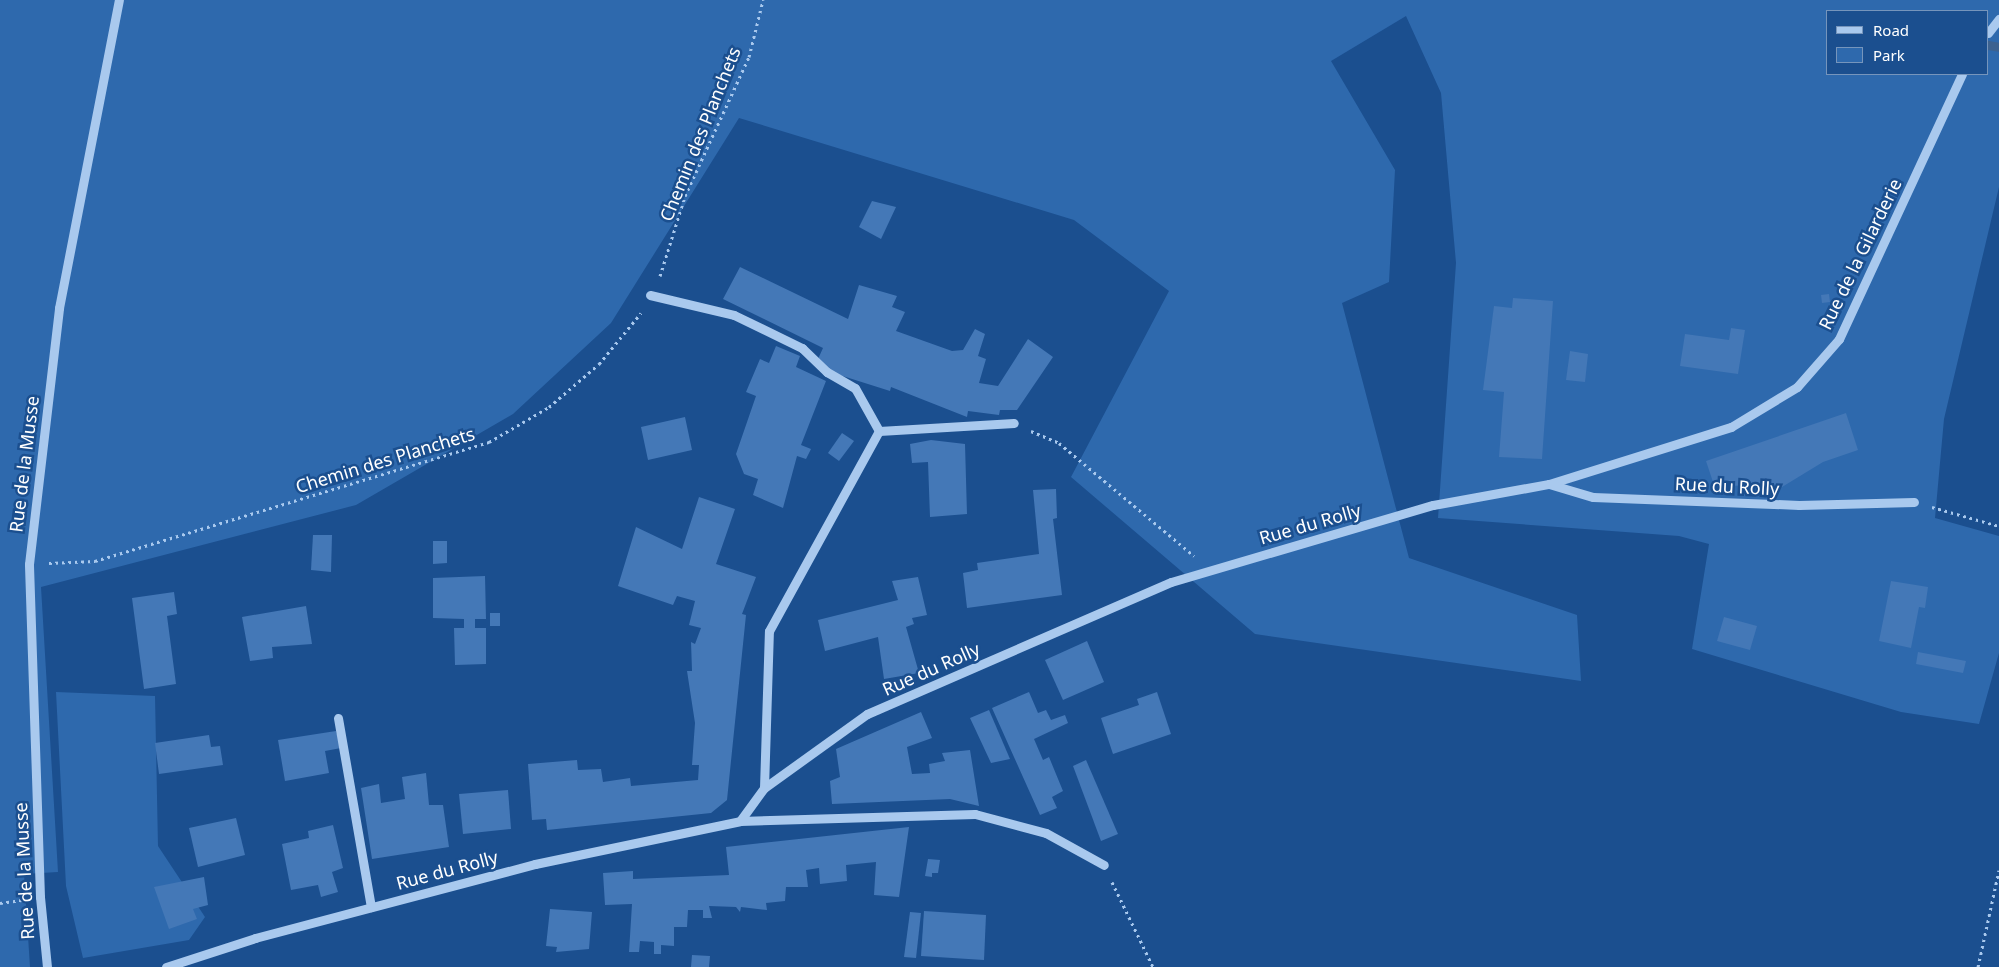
<!DOCTYPE html>
<style>
body{margin:0}
#map{position:relative;width:1999px;height:967px;overflow:hidden;background:#1b4f8f;font-family:"Noto Sans",sans-serif}
div>[style]{position:absolute}
.green>*{inset:0;background:#2e69ad}
.stream>*{height:9px;margin:-4.5px;padding:0 4.5px;transform-origin:4.5px;border-radius:4.5px;background:#3c6290}
.building>*{inset:0;background:#4478b7}
.path>*{height:3px;margin-top:-1.5px;transform-origin:0;background:repeating-linear-gradient(90deg,#a9c9ee 0 2.5px,transparent 0 6.5px)}
.minor>*{height:9px;margin:-4.5px;padding:0 4.5px;transform-origin:4.5px;border-radius:4.5px;background:#a9c9ee}
span{translate:-50% -50%;white-space:nowrap;text-align:center;line-height:1.15;-webkit-text-stroke:5px #1b4f8f;paint-order:stroke}
.street-label{font-size:18px;color:#fff}
.legend{position:absolute;left:1826px;top:10px;width:162px;height:65px;box-sizing:border-box;background:#1b4f8f;border:1px solid #7695bc;margin:0;padding:6px 9px;list-style:none;font-size:15px;color:#fff}
.legend li{display:flex;align-items:center;gap:10px;height:25px}
.legend b{width:25px;border:1px solid #7695bc}
</style>
<div id="map">
<div class="green">
<i style="clip-path:polygon(evenodd,0 0,1999px 0,1999px 187px,1944px 419px,1935px 518px,1999px 536px,1999px 653px,1979px 724px,1901px 712px,1692px 649px,1709px 544px,1679px 536px,1438px 518px,1456px 263px,1441px 93px,1406px 16px,1331px 61px,1395px 170px,1389px 282px,1342px 303px,1409px 558px,1577px 615px,1581px 681px,1255px 634px,1071px 477px,1169px 291px,1074px 220px,739px 118px,611px 323px,513px 414px,356px 505px,41px 587px,58px 872px,24px 874px,30px 967px,0 967px,0 0,1828px 11px,1988px 11px,1988px 74px,1828px 74px,1828px 11px)"></i>
<i style="clip-path:polygon(56px 692px,155px 696px,158px 846px,205px 917px,189px 940px,83px 958px,66px 886px)"></i>
</div>
<div class="stream">
<i style="left:1988px;top:45px;width:11px;rotate:10deg"></i>
</div>
<div class="building">
<i style="clip-path:polygon(872px 201px,896px 207px,881px 239px,859px 227px)"></i>
<i style="clip-path:polygon(740px 267px,848px 319px,859px 285px,897px 296px,892px 307px,905px 312px,896px 331px,952px 351px,963px 350px,975px 329px,985px 334px,978px 356px,986px 359px,979px 383px,998px 386px,1028px 339px,1053px 357px,1017px 410px,1000px 410px,999px 415px,968px 411px,967px 417px,891px 387px,890px 391px,830px 372px,818px 359px,823px 348px,723px 299px)"></i>
<i style="clip-path:polygon(1829px 294px,1830px 302px,1822px 303px,1821px 295px)"></i>
<i style="clip-path:polygon(1513px 298px,1553px 301px,1542px 459px,1499px 457px,1504px 392px,1483px 390px,1494px 306px,1512px 308px)"></i>
<i style="clip-path:polygon(1731px 328px,1745px 330px,1738px 374px,1680px 366px,1685px 334px,1729px 340px)"></i>
<i style="clip-path:polygon(776px 346px,800px 356px,796px 367px,826px 381px,801px 445px,811px 449px,806px 459px,797px 456px,783px 508px,753px 495px,758px 479px,744px 474px,736px 454px,756px 396px,746px 392px,760px 359px,769px 363px)"></i>
<i style="clip-path:polygon(1570px 351px,1588px 354px,1585px 382px,1566px 380px)"></i>
<i style="clip-path:polygon(1846px 413px,1858px 450px,1823px 462px,1782px 487px,1714px 485px,1706px 461px)"></i>
<i style="clip-path:polygon(685px 417px,692px 450px,648px 460px,641px 427px)"></i>
<i style="clip-path:polygon(842px 433px,854px 441px,839px 461px,828px 453px)"></i>
<i style="clip-path:polygon(931px 440px,965px 444px,967px 514px,930px 517px,928px 462px,912px 463px,910px 444px)"></i>
<i style="clip-path:polygon(1056px 489px,1057px 518px,1053px 519px,1062px 595px,967px 608px,963px 573px,978px 570px,977px 563px,1039px 554px,1033px 490px)"></i>
<i style="clip-path:polygon(699px 497px,735px 509px,716px 564px,756px 577px,742px 614px,746px 615px,727px 800px,711px 813px,547px 830px,546px 819px,532px 820px,528px 764px,577px 760px,578px 770px,601px 769px,603px 782px,630px 778px,631px 786px,698px 780px,699px 765px,692px 765px,695px 723px,687px 671px,692px 671px,691px 642px,695px 644px,701px 628px,689px 625px,695px 601px,677px 596px,673px 605px,618px 586px,636px 527px,682px 549px)"></i>
<i style="clip-path:polygon(313px 535px,332px 535px,331px 572px,311px 570px)"></i>
<i style="clip-path:polygon(433px 541px,447px 541px,447px 563px,433px 564px)"></i>
<i style="clip-path:polygon(485px 576px,486px 619px,475px 619px,475px 628px,486px 628px,486px 664px,455px 665px,454px 628px,464px 628px,464px 619px,433px 618px,433px 578px)"></i>
<i style="clip-path:polygon(918px 577px,927px 615px,912px 618px,914px 624px,906px 627px,919px 673px,884px 679px,878px 637px,825px 651px,818px 620px,898px 600px,892px 581px)"></i>
<i style="clip-path:polygon(1891px 581px,1928px 587px,1925px 608px,1919px 607px,1911px 648px,1879px 641px)"></i>
<i style="clip-path:polygon(174px 592px,177px 614px,167px 616px,176px 684px,144px 689px,132px 598px)"></i>
<i style="clip-path:polygon(306px 606px,312px 644px,272px 647px,273px 658px,250px 661px,242px 617px)"></i>
<i style="clip-path:polygon(490px 613px,500px 613px,500px 626px,490px 626px)"></i>
<i style="clip-path:polygon(1724px 617px,1757px 626px,1750px 650px,1717px 641px)"></i>
<i style="clip-path:polygon(1087px 641px,1104px 682px,1063px 700px,1045px 660px)"></i>
<i style="clip-path:polygon(1918px 652px,1966px 661px,1963px 673px,1916px 664px)"></i>
<i style="clip-path:polygon(1029px 692px,1038px 713px,1046px 710px,1051px 720px,1065px 715px,1068px 723px,1034px 739px,1043px 760px,1049px 757px,1063px 791px,1052px 797px,1057px 808px,1040px 815px,992px 708px)"></i>
<i style="clip-path:polygon(1157px 692px,1171px 734px,1113px 754px,1101px 718px,1139px 705px,1137px 699px)"></i>
<i style="clip-path:polygon(989px 710px,1010px 759px,991px 763px,970px 718px)"></i>
<i style="clip-path:polygon(921px 712px,932px 738px,907px 747px,912px 774px,930px 773px,929px 764px,945px 761px,942px 753px,970px 750px,979px 806px,950px 799px,832px 804px,830px 781px,840px 777px,836px 749px)"></i>
<i style="clip-path:polygon(336px 731px,341px 748px,325px 751px,329px 773px,285px 781px,278px 740px)"></i>
<i style="clip-path:polygon(209px 735px,211px 747px,220px 746px,223px 765px,159px 774px,155px 743px)"></i>
<i style="clip-path:polygon(1086px 760px,1118px 834px,1101px 841px,1073px 766px)"></i>
<i style="clip-path:polygon(426px 773px,429px 805px,443px 805px,449px 847px,372px 859px,361px 788px,379px 784px,381px 803px,405px 799px,402px 777px)"></i>
<i style="clip-path:polygon(508px 790px,511px 829px,463px 834px,459px 794px)"></i>
<i style="clip-path:polygon(236px 818px,245px 855px,198px 867px,189px 828px)"></i>
<i style="clip-path:polygon(333px 825px,343px 868px,332px 872px,338px 892px,321px 897px,318px 885px,291px 890px,282px 844px,309px 838px,308px 831px)"></i>
<i style="clip-path:polygon(909px 827px,899px 897px,874px 895px,876px 862px,846px 865px,847px 881px,820px 884px,819px 868px,806px 870px,808px 887px,786px 887px,785px 901px,766px 903px,767px 910px,741px 907px,740px 912px,736px 907px,709px 906px,712px 918px,703px 918px,703px 910px,688px 910px,687px 927px,674px 927px,674px 946px,661px 945px,661px 954px,654px 954px,654px 942px,640px 941px,639px 952px,629px 952px,632px 904px,605px 905px,603px 873px,633px 871px,633px 879px,729px 875px,726px 847px)"></i>
<i style="clip-path:polygon(928px 859px,940px 860px,938px 873px,932px 873px,932px 877px,925px 876px)"></i>
<i style="clip-path:polygon(204px 877px,208px 905px,193px 909px,197px 919px,169px 929px,154px 887px)"></i>
<i style="clip-path:polygon(550px 909px,592px 912px,589px 949px,556px 952px,557px 947px,546px 946px)"></i>
<i style="clip-path:polygon(924px 911px,986px 915px,984px 960px,921px 956px)"></i>
<i style="clip-path:polygon(910px 912px,921px 913px,916px 958px,904px 957px)"></i>
<i style="clip-path:polygon(692px 955px,710px 956px,709px 967px,691px 967px)"></i>
</div>
<div class="path">
<i style="left:660px;top:276px;width:84px;rotate:-72.6deg"></i>
<i style="left:685px;top:196px;width:153px;rotate:-65.3deg"></i>
<i style="left:749px;top:57px;width:59px;rotate:-76.2deg"></i>
<i style="left:1031px;top:431px;width:30px;rotate:23deg"></i>
<i style="left:1059px;top:443px;width:176px;rotate:39.9deg"></i>
<i style="left:1932px;top:507px;width:70px;rotate:15.8deg"></i>
<i style="left:49px;top:563px;width:46px;rotate:-2.5deg"></i>
<i style="left:95px;top:561px;width:412px;rotate:-16.8deg"></i>
<i style="left:489px;top:442px;width:69px;rotate:-30.3deg"></i>
<i style="left:549px;top:407px;width:66px;rotate:-40.7deg"></i>
<i style="left:599px;top:364px;width:66px;rotate:-50.5deg"></i>
<i style="left:1112px;top:882px;width:94px;rotate:64.2deg"></i>
<i style="left:0;top:903px;width:22px;rotate:-8deg"></i>
<i style="left:1978px;top:967px;width:99px;rotate:-77.8deg"></i>
</div>
<div class="minor">
<i style="left:1988px;top:33px;width:18px;rotate:-52deg"></i>
<i style="left:650px;top:295px;width:86px;rotate:13.4deg"></i>
<i style="left:734px;top:315px;width:76px;rotate:25.9deg"></i>
<i style="left:802px;top:348px;width:35px;rotate:44deg"></i>
<i style="left:827px;top:372px;width:32px;rotate:30deg"></i>
<i style="left:855px;top:388px;width:49px;rotate:60.8deg"></i>
<i style="left:1549px;top:484px;width:191px;rotate:-17.4deg"></i>
<i style="left:1731px;top:427px;width:77px;rotate:-31.2deg"></i>
<i style="left:1797px;top:387px;width:64px;rotate:-48.8deg"></i>
<i style="left:1839px;top:339px;width:292px;rotate:-65.1deg"></i>
<i style="left:338px;top:718px;width:192px;rotate:80.1deg"></i>
<i style="left:764px;top:788px;width:157px;rotate:-88.2deg"></i>
<i style="left:769px;top:631px;width:228px;rotate:-61.2deg"></i>
<i style="left:879px;top:431px;width:135px;rotate:-3.4deg"></i>
<i style="left:740px;top:821px;width:235px;rotate:-1.7deg"></i>
<i style="left:975px;top:814px;width:73px;rotate:15deg"></i>
<i style="left:1046px;top:833px;width:66px;rotate:28.9deg"></i>
<i style="left:47px;top:967px;width:70px;rotate:-95.7deg"></i>
<i style="left:40px;top:897px;width:333px;rotate:-91.9deg"></i>
<i style="left:29px;top:564px;width:258px;rotate:-83.3deg"></i>
<i style="left:59px;top:308px;width:314px;rotate:-79deg"></i>
<i style="left:166px;top:967px;width:94px;rotate:-18deg"></i>
<i style="left:255px;top:938px;width:290px;rotate:-14.8deg"></i>
<i style="left:535px;top:864px;width:209px;rotate:-11.8deg"></i>
<i style="left:740px;top:821px;width:41px;rotate:-54deg"></i>
<i style="left:764px;top:788px;width:127px;rotate:-35.7deg"></i>
<i style="left:867px;top:714px;width:331px;rotate:-23.5deg"></i>
<i style="left:1171px;top:582px;width:273px;rotate:-16.4deg"></i>
<i style="left:1433px;top:505px;width:118px;rotate:-10.3deg"></i>
<i style="left:1549px;top:484px;width:46px;rotate:16.5deg"></i>
<i style="left:1593px;top:497px;width:206px;rotate:2.2deg"></i>
<i style="left:1799px;top:505px;width:115px;rotate:-1.5deg"></i>
</div>
<div class="street-label">
<span style="left:700px;top:134px;rotate:-68deg">Chemin des Planchets</span>
<span style="left:1860px;top:254px;rotate:-64deg">Rue de la Gilarderie</span>
<span style="left:385px;top:460px;rotate:-17deg">Chemin des Planchets</span>
<span style="left:24px;top:464px;rotate:-83deg">Rue de la Musse</span>
<span style="left:1727px;top:486px;rotate:3deg">Rue du Rolly</span>
<span style="left:1310px;top:524px;rotate:-16deg">Rue du Rolly</span>
<span style="left:931px;top:669px;rotate:-24deg">Rue du Rolly</span>
<span style="left:447px;top:870px;rotate:-15deg">Rue du Rolly</span>
<span style="left:24px;top:871px;rotate:-93deg">Rue de la Musse</span>
</div>
<ul class="legend">
<li><b style="height:6px;background:#a9c9ee"></b>Road</li>
<li><b style="height:14px;background:#2e69ad"></b>Park</li>
</ul>
</div>
